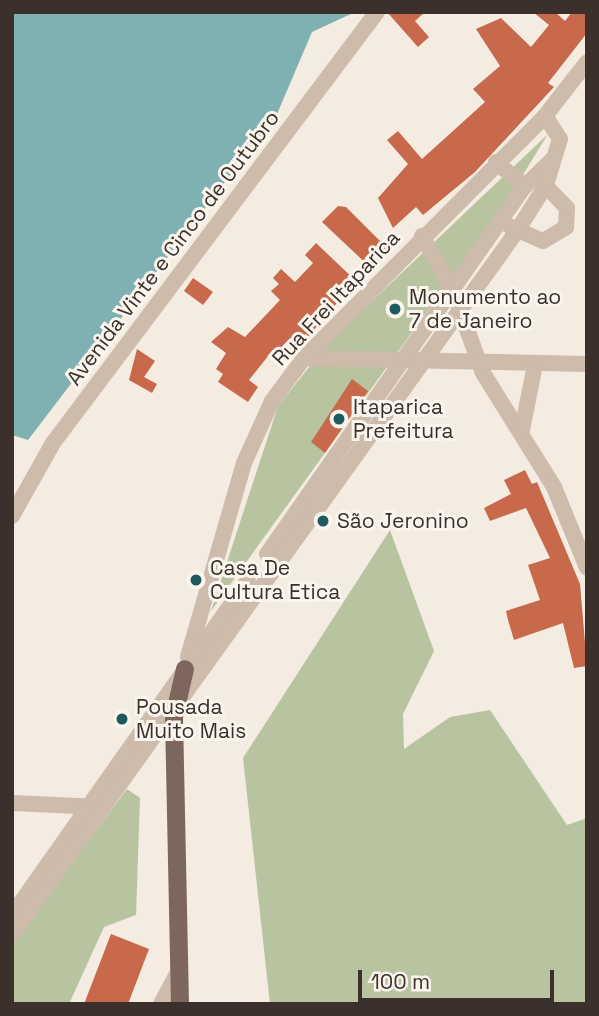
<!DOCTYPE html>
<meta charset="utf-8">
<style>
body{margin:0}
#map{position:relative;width:599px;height:1016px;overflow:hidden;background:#f4ebe1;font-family:"Space Grotesk",sans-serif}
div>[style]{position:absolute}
.green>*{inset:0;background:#b8c4a0}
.water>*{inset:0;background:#7fb0b2}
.building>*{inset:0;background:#c8694b}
.minor>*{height:16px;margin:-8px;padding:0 8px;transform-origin:8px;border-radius:8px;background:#cdbbac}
.major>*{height:18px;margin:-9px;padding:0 9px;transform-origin:9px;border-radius:9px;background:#7d675c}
.dots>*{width:19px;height:19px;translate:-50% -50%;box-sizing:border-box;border:4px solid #fbf5ee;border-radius:50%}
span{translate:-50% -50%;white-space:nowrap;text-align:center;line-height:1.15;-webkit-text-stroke:6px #fbf5ee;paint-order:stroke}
.street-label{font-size:21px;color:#3b302b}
.poi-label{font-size:21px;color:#3b302b}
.left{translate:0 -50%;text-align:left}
.frame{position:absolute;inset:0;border:14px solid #3b302b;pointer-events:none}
.scale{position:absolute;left:358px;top:970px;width:196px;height:32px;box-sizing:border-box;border:4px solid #3b302b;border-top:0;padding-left:9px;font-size:21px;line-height:24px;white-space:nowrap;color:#3b302b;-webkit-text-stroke:5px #fbf5ee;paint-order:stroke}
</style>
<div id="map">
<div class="green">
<i style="clip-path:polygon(548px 134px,508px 199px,211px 611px,278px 406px,330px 341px)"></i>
<i style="clip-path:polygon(390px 530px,434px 651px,403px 714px,404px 749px,450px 717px,490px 710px,567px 825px,587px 818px,587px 1004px,270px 1004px,243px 758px)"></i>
<i style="clip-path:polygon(127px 789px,140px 798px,136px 915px,104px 927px,69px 1004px,12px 1004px,12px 942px)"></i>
</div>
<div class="water">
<i style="clip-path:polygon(12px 12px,355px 12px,312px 32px,277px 114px,28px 440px,12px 435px)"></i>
</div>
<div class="building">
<i style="clip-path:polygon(387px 12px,425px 12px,415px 21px,429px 37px,418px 47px)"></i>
<i style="clip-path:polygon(533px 12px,555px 12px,565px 21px,572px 12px,587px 12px,587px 33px,548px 83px,554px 87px,475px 172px,423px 215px,416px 207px,393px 228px,378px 198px,408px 164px,387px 140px,398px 131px,422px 159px,485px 102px,473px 89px,500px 66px,476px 29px,501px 18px,531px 47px,549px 25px)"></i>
<i style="clip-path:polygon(338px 206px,346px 207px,390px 251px,373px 270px,322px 222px)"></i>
<i style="clip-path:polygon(316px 243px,356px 281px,287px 361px,273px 350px,249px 380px,258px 387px,248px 402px,218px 382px,223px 374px,216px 369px,226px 353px,211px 342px,228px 327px,245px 337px,280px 300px,271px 291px,279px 284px,273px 278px,281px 269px,295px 282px,313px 263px,305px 255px)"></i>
<i style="clip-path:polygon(193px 278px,213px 292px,203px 305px,184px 291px)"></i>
<i style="clip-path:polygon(137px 349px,155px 361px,144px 377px,157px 384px,152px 393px,129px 380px)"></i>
<i style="clip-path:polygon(352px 379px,368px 391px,325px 453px,311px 442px)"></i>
<i style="clip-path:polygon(525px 470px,532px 484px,537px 482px,580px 584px,587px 666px,574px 668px,563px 623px,514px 640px,508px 620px,506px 611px,540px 600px,528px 565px,550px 558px,526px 508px,490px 521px,484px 508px,511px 494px,504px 480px)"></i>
<i style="clip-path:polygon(111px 934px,149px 949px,128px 1004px,84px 1004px)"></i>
</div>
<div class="minor">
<i style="left:496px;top:162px;width:38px;rotate:40deg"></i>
<i style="left:509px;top:226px;width:37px;rotate:24deg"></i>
<i style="left:543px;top:241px;width:27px;rotate:-31deg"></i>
<i style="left:566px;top:227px;width:19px;rotate:-87deg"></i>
<i style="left:567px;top:208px;width:39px;rotate:-134deg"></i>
<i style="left:422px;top:236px;width:63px;rotate:60.6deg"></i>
<i style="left:453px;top:291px;width:87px;rotate:69.9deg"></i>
<i style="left:483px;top:373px;width:134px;rotate:58.1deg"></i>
<i style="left:554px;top:487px;width:87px;rotate:67.8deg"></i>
<i style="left:304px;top:358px;width:283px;rotate:1.2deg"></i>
<i style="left:522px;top:430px;width:66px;rotate:-78.7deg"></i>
<i style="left:12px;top:516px;width:84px;rotate:-60.7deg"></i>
<i style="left:53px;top:443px;width:539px;rotate:-53.07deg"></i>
<i style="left:267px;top:554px;width:449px;rotate:-55deg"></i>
<i style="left:525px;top:186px;width:37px;rotate:-44deg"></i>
<i style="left:188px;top:657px;width:202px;rotate:-73.9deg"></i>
<i style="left:244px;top:463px;width:68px;rotate:-65.7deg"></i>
<i style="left:272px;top:401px;width:54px;rotate:-53.3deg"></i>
<i style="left:304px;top:358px;width:342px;rotate:-45.1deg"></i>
<i style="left:545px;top:116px;width:68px;rotate:-52.1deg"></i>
<i style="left:12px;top:803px;width:88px;rotate:2.6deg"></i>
<i style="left:12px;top:915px;width:409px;rotate:-54.8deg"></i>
<i style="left:12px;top:934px;width:866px;rotate:-54.31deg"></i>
<i style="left:517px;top:231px;width:54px;rotate:-57.8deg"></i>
<i style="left:546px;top:185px;width:48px;rotate:-73.1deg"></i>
<i style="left:560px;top:139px;width:27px;rotate:-123deg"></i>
<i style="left:161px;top:1004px;width:32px;rotate:-62deg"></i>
</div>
<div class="major">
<i style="left:180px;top:1004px;width:287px;rotate:-91.2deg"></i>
<i style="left:174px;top:717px;width:49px;rotate:-77.1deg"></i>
</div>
<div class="dots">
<i style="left:395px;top:309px;background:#1f5a5e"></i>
<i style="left:339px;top:419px;background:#1f5a5e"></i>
<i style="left:323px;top:521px;background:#1f5a5e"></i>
<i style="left:196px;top:580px;background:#1f5a5e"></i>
<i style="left:122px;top:719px;background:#1f5a5e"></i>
</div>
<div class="street-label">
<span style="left:173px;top:248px;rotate:-53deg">Avenida Vinte e Cinco de Outubro</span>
<span style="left:336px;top:298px;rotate:-47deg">Rua Frei Itaparica</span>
</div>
<div class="poi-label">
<span class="left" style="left:409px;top:309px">Monumento ao<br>7 de Janeiro</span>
<span class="left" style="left:353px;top:419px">Itaparica<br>Prefeitura</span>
<span class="left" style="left:337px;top:521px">São Jeronino</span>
<span class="left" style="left:210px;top:580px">Casa De<br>Cultura Etica</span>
<span class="left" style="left:136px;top:719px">Pousada<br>Muito Mais</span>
</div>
<div class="frame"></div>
<div class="scale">100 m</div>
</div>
